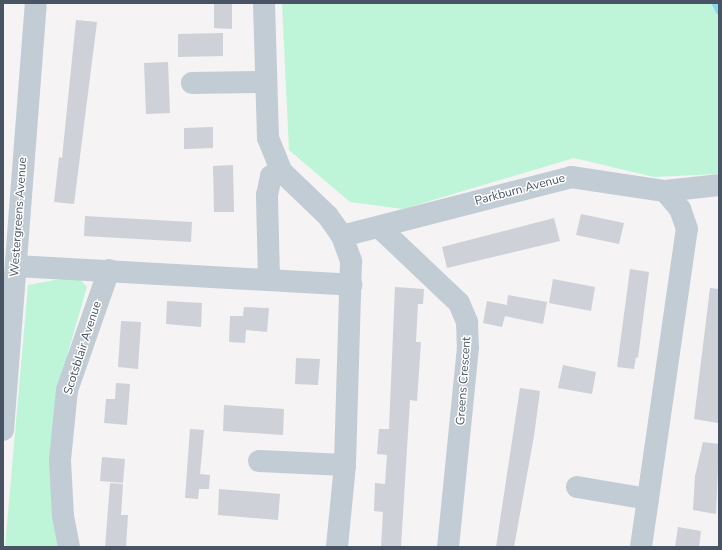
<!DOCTYPE html>
<style>
body{margin:0}
#map{position:relative;width:722px;height:550px;overflow:hidden;background:#f5f3f3;font-family:"Nunito Sans",sans-serif}
div>[style]{position:absolute}
.green>*{inset:0;background:#bef5d8}
.stream>*{height:5.5px;margin:-2.75px;padding:0 2.75px;transform-origin:2.75px;border-radius:2.75px;background:#87d7f7}
.building>*{inset:0;background:#ced1d8}
.minor>*{height:22px;margin:-11px;padding:0 11px;transform-origin:11px;border-radius:11px;background:#c2ccd5}
span{translate:-50% -50%;white-space:nowrap;text-align:center;line-height:1.15;-webkit-text-stroke:3px #fff;paint-order:stroke}
.street-label{font-size:12px;color:#485463}
.frame{position:absolute;inset:0;border:4px solid #485463;pointer-events:none}
</style>
<div id="map">
<div class="green">
<i style="clip-path:polygon(282px 3px,719px 3px,719px 174px,654px 177px,574px 158px,403px 209px,350px 202px,289px 150px)"></i>
<i style="clip-path:polygon(77px 276px,87px 287px,68px 352px,56px 446px,60px 547px,5px 547px,28px 285px)"></i>
</div>
<div class="stream">
<i style="left:715px;top:3px;width:9px;rotate:63deg"></i>
</div>
<div class="building">
<i style="clip-path:polygon(214px 3px,232px 3px,232px 29px,214px 28px)"></i>
<i style="clip-path:polygon(76px 20px,97px 22px,74px 204px,54px 202px,59px 157px,62px 158px)"></i>
<i style="clip-path:polygon(223px 33px,223px 56px,178px 57px,178px 34px)"></i>
<i style="clip-path:polygon(168px 62px,170px 113px,146px 114px,144px 63px)"></i>
<i style="clip-path:polygon(213px 127px,213px 148px,184px 149px,184px 128px)"></i>
<i style="clip-path:polygon(233px 165px,234px 212px,214px 212px,213px 166px)"></i>
<i style="clip-path:polygon(581px 214px,624px 223px,619px 244px,576px 235px)"></i>
<i style="clip-path:polygon(85px 216px,192px 222px,191px 242px,84px 236px)"></i>
<i style="clip-path:polygon(554px 218px,560px 241px,447px 268px,442px 247px)"></i>
<i style="clip-path:polygon(630px 269px,649px 272px,638px 358px,636px 357px,634px 369px,617px 367px)"></i>
<i style="clip-path:polygon(553px 279px,595px 287px,591px 311px,549px 303px)"></i>
<i style="clip-path:polygon(395px 287px,424px 289px,423px 304px,418px 304px,416px 342px,421px 342px,417px 401px,410px 400px,401px 547px,381px 547px,383px 512px,374px 511px,375px 483px,385px 484px,387px 455px,377px 454px,379px 429px,389px 429px)"></i>
<i style="clip-path:polygon(710px 288px,719px 289px,718px 423px,694px 419px)"></i>
<i style="clip-path:polygon(508px 295px,547px 302px,543px 324px,505px 316px,502px 327px,483px 323px,487px 301px,507px 305px)"></i>
<i style="clip-path:polygon(167px 301px,202px 303px,201px 327px,166px 324px)"></i>
<i style="clip-path:polygon(244px 307px,269px 308px,267px 332px,246px 330px,245px 343px,229px 342px,230px 316px,243px 316px)"></i>
<i style="clip-path:polygon(121px 321px,141px 322px,138px 369px,118px 367px)"></i>
<i style="clip-path:polygon(296px 358px,320px 359px,318px 385px,295px 384px)"></i>
<i style="clip-path:polygon(563px 365px,596px 372px,592px 394px,558px 388px)"></i>
<i style="clip-path:polygon(116px 383px,130px 384px,127px 425px,104px 423px,106px 399px,115px 399px)"></i>
<i style="clip-path:polygon(520px 388px,540px 391px,534px 436px,514px 547px,496px 547px)"></i>
<i style="clip-path:polygon(224px 405px,284px 409px,283px 435px,223px 431px)"></i>
<i style="clip-path:polygon(190px 429px,204px 430px,200px 474px,210px 475px,209px 489px,199px 489px,198px 499px,185px 498px)"></i>
<i style="clip-path:polygon(703px 442px,719px 444px,716px 514px,693px 510px,695px 476px)"></i>
<i style="clip-path:polygon(102px 457px,125px 459px,123px 483px,100px 481px)"></i>
<i style="clip-path:polygon(110px 483px,123px 484px,121px 515px,128px 515px,126px 547px,105px 547px)"></i>
<i style="clip-path:polygon(219px 489px,280px 494px,278px 520px,218px 515px)"></i>
<i style="clip-path:polygon(678px 527px,701px 531px,699px 547px,675px 547px)"></i>
</div>
<div class="minor">
<i style="left:264px;top:3px;width:135px;rotate:88.3deg"></i>
<i style="left:268px;top:138px;width:35px;rotate:68deg"></i>
<i style="left:281px;top:171px;width:65px;rotate:43.8deg"></i>
<i style="left:328px;top:216px;width:24px;rotate:55deg"></i>
<i style="left:342px;top:236px;width:27px;rotate:70deg"></i>
<i style="left:351px;top:261px;width:204px;rotate:91.7deg"></i>
<i style="left:345px;top:465px;width:82px;rotate:95.6deg"></i>
<i style="left:192px;top:83px;width:74px;rotate:-0.8deg"></i>
<i style="left:379px;top:227px;width:110px;rotate:43.5deg"></i>
<i style="left:459px;top:303px;width:21px;rotate:67deg"></i>
<i style="left:467px;top:322px;width:25px;rotate:88deg"></i>
<i style="left:468px;top:347px;width:201px;rotate:95.7deg"></i>
<i style="left:342px;top:236px;width:236px;rotate:-14.4deg"></i>
<i style="left:571px;top:177px;width:95px;rotate:8.5deg"></i>
<i style="left:665px;top:191px;width:54px;rotate:-6.3deg"></i>
<i style="left:16px;top:266px;width:336px;rotate:3.2deg"></i>
<i style="left:269px;top:279px;width:84px;rotate:-91.4deg"></i>
<i style="left:267px;top:195px;width:19px;rotate:-78deg"></i>
<i style="left:271px;top:176px;width:11px;rotate:-27deg"></i>
<i style="left:3px;top:430px;width:428px;rotate:-85.6deg"></i>
<i style="left:259px;top:461px;width:86px;rotate:2.7deg"></i>
<i style="left:577px;top:487px;width:72px;rotate:9.6deg"></i>
<i style="left:69px;top:547px;width:32px;rotate:-101deg"></i>
<i style="left:63px;top:516px;width:56px;rotate:-93.1deg"></i>
<i style="left:60px;top:460px;width:70px;rotate:-84.3deg"></i>
<i style="left:67px;top:390px;width:127px;rotate:-70.7deg"></i>
<i style="left:641px;top:547px;width:321px;rotate:-81.8deg"></i>
<i style="left:687px;top:229px;width:21px;rotate:-109deg"></i>
<i style="left:680px;top:209px;width:23px;rotate:-130deg"></i>
</div>
<div class="street-label">
<span style="left:520px;top:190px;rotate:-15deg">Parkburn Avenue</span>
<span style="left:19px;top:217px;rotate:-86deg">Westergreens Avenue</span>
<span style="left:83px;top:348px;rotate:-72deg">Scotsblair Avenue</span>
<span style="left:464px;top:381px;rotate:-86deg">Greens Crescent</span>
</div>
<div class="frame"></div>
</div>
